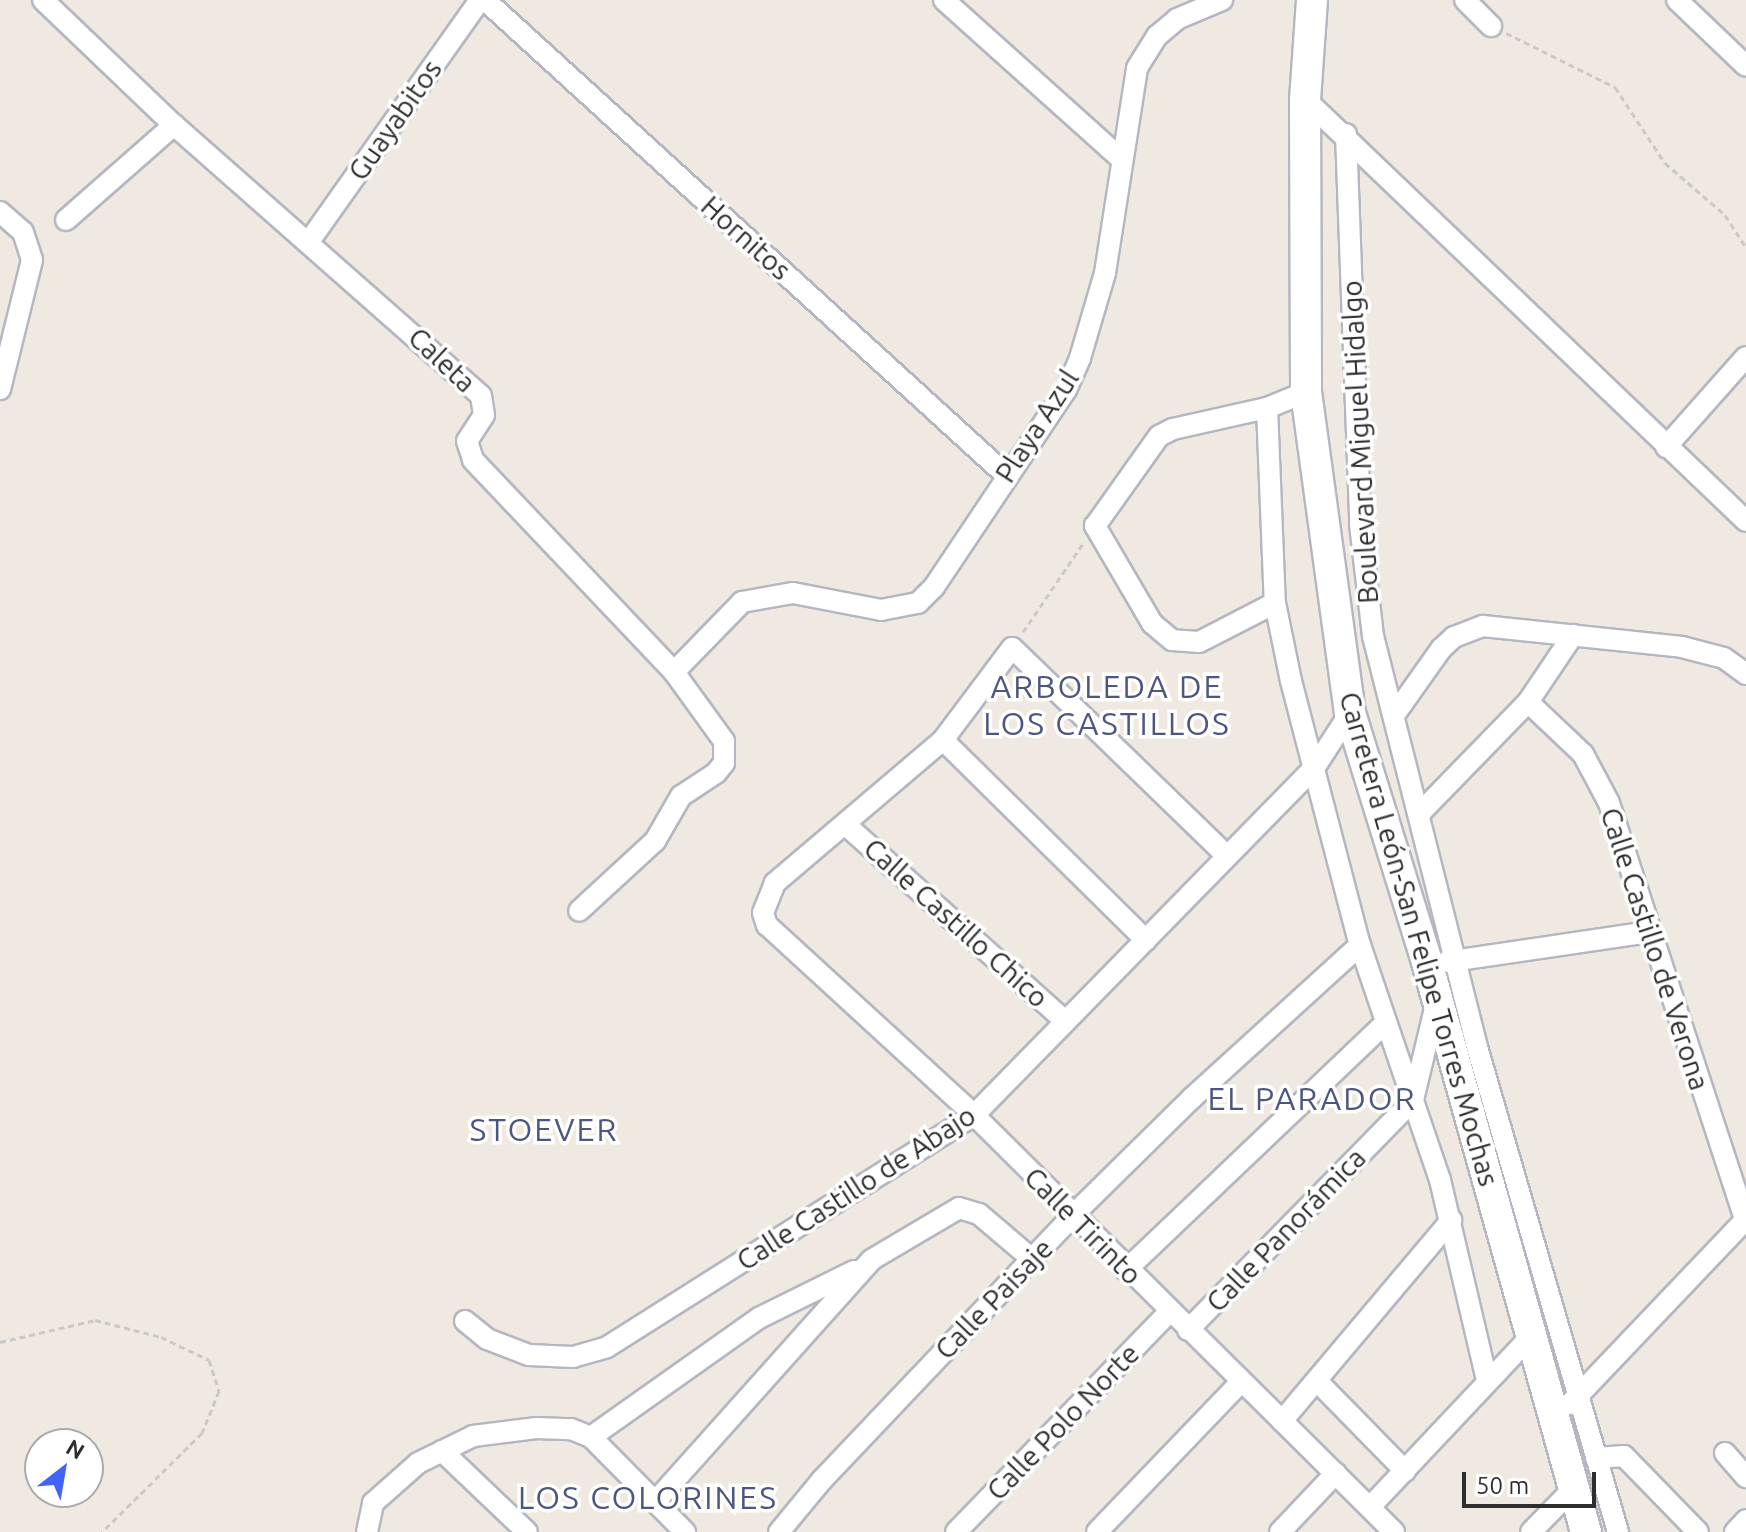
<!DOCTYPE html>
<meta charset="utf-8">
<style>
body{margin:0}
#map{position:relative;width:1746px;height:1532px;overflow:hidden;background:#efe9e1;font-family:Ubuntu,sans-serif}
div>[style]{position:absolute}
.path>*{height:3px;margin-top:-1.5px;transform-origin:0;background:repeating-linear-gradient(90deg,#c9c9c9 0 6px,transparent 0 10px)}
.roads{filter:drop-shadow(2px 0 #b4b7c1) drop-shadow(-2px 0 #b4b7c1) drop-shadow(0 2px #b4b7c1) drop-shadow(0 -2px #b4b7c1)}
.minor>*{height:20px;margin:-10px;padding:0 10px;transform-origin:10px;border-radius:10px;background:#fff}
.secondary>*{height:30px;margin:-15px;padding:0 15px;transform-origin:15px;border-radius:15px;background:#fff}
span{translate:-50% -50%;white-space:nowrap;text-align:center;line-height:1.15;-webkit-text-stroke:7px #fff;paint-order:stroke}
.street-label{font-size:28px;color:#2e2e2e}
.quarter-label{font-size:32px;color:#4d5680;letter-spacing:2px}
.north{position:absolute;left:24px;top:1428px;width:80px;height:80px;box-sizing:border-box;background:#fff;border:2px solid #ababab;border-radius:50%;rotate:31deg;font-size:22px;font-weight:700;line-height:32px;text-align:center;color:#2e2e2e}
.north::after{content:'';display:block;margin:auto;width:28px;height:36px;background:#4264fb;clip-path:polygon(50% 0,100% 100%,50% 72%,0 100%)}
.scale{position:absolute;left:1462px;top:1472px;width:134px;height:36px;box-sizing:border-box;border:4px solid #2e2e2e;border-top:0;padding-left:10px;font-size:24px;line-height:28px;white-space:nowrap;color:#2e2e2e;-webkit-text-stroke:6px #fff;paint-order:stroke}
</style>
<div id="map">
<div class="path">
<i style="left:1506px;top:33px;width:122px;rotate:26.4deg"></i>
<i style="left:1615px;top:87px;width:91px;rotate:56.7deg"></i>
<i style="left:1665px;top:163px;width:79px;rotate:40.9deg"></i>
<i style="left:1725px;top:215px;width:38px;rotate:57deg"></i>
<i style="left:1023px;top:632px;width:109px;rotate:-55.9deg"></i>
<i style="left:0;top:1342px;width:98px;rotate:-13deg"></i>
<i style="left:95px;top:1320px;width:68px;rotate:14.4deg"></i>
<i style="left:161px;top:1337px;width:53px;rotate:25.6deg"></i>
<i style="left:209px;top:1360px;width:33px;rotate:72deg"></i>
<i style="left:219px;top:1391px;width:45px;rotate:112deg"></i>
<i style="left:202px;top:1433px;width:141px;rotate:135.3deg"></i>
</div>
<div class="roads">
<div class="minor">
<i style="left:43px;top:0;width:181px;rotate:43.7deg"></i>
<i style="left:174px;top:125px;width:409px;rotate:41.4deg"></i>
<i style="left:481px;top:396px;width:19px;rotate:81deg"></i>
<i style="left:484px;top:415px;width:31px;rotate:123deg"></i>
<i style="left:467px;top:441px;width:20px;rotate:72deg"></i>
<i style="left:473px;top:460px;width:292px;rotate:46.5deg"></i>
<i style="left:674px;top:672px;width:85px;rotate:54.1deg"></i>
<i style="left:724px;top:741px;width:22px;rotate:90deg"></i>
<i style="left:724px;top:763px;width:13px;rotate:129deg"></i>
<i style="left:716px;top:773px;width:42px;rotate:146.7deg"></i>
<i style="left:681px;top:796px;width:52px;rotate:120deg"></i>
<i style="left:655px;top:841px;width:103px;rotate:137.4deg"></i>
<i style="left:485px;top:0;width:705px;rotate:42.36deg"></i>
<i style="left:944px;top:0;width:238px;rotate:41.9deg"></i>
<i style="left:1465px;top:0;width:37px;rotate:45deg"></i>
<i style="left:1677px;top:0;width:95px;rotate:43.7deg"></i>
<i style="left:1305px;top:99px;width:610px;rotate:43.74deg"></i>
<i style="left:1346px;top:134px;width:390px;rotate:87.9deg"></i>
<i style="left:1360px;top:524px;width:113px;rotate:83.4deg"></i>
<i style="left:1373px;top:636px;width:424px;rotate:75.8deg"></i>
<i style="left:1477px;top:1047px;width:505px;rotate:73.79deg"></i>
<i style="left:0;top:212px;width:30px;rotate:41deg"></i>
<i style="left:23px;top:232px;width:29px;rotate:72deg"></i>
<i style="left:32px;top:260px;width:133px;rotate:103.9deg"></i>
<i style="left:66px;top:220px;width:144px;rotate:-41.3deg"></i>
<i style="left:310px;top:240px;width:294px;rotate:-54.7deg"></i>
<i style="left:1267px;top:408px;width:195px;rotate:87.7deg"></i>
<i style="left:1275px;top:603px;width:80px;rotate:78.4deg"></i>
<i style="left:1291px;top:681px;width:273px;rotate:75.4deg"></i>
<i style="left:1360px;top:945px;width:248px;rotate:71.2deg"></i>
<i style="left:1440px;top:1180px;width:206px;rotate:76.8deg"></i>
<i style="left:1666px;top:447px;width:120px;rotate:-48.4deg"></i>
<i style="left:1275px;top:603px;width:85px;rotate:152.8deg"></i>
<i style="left:1199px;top:642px;width:27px;rotate:-176deg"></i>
<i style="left:1172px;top:640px;width:26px;rotate:-140deg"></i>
<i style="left:1152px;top:623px;width:113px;rotate:-120.4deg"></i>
<i style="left:1095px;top:526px;width:110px;rotate:-54.6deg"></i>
<i style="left:1159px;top:436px;width:16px;rotate:-27deg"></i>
<i style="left:1173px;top:429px;width:96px;rotate:-12.6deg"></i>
<i style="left:1267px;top:408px;width:42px;rotate:-22.3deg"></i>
<i style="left:674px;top:672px;width:98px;rotate:-45.8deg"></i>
<i style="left:742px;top:602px;width:52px;rotate:-10deg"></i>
<i style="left:793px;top:593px;width:90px;rotate:10.9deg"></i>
<i style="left:881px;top:610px;width:38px;rotate:-11deg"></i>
<i style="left:918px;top:603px;width:23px;rotate:-45deg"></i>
<i style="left:934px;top:587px;width:237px;rotate:-56.2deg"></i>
<i style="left:1066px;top:390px;width:35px;rotate:-66deg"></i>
<i style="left:1080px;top:358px;width:89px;rotate:-73.6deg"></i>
<i style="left:1105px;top:273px;width:207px;rotate:-81.1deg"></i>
<i style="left:1137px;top:68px;width:38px;rotate:-58deg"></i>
<i style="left:1157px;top:36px;width:26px;rotate:-40deg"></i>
<i style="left:1177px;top:19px;width:49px;rotate:-22.9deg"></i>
<i style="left:1528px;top:702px;width:76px;rotate:43.4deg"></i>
<i style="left:1583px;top:754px;width:55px;rotate:62deg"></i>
<i style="left:1609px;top:803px;width:439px;rotate:71.9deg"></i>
<i style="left:1395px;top:714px;width:80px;rotate:-54.7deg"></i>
<i style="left:1441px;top:649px;width:18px;rotate:-43deg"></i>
<i style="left:1454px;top:637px;width:31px;rotate:-21deg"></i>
<i style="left:1483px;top:626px;width:200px;rotate:6deg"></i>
<i style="left:1682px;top:647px;width:43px;rotate:14.7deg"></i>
<i style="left:1724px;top:658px;width:27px;rotate:36deg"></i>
<i style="left:943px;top:740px;width:285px;rotate:44.6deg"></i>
<i style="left:1419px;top:814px;width:156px;rotate:-45.8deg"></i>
<i style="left:1528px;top:702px;width:81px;rotate:-56.1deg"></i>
<i style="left:847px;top:826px;width:292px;rotate:41.8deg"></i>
<i style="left:1227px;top:856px;width:299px;rotate:-135.9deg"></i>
<i style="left:1012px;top:648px;width:115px;rotate:126.9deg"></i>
<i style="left:943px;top:740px;width:221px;rotate:139.6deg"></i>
<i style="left:775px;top:883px;width:32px;rotate:112deg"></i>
<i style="left:763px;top:913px;width:13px;rotate:72deg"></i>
<i style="left:767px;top:925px;width:281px;rotate:42.5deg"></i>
<i style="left:974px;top:1115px;width:592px;rotate:44.79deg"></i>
<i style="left:1446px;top:962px;width:204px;rotate:-8.4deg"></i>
<i style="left:1126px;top:1270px;width:356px;rotate:-43.6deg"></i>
<i style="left:465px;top:1321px;width:28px;rotate:39deg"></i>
<i style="left:487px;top:1339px;width:45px;rotate:20.9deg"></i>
<i style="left:529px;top:1355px;width:44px;rotate:2.6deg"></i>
<i style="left:573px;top:1357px;width:35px;rotate:-16deg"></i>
<i style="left:607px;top:1347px;width:434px;rotate:-32.3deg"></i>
<i style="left:974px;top:1115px;width:487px;rotate:-45.6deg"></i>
<i style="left:1315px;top:767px;width:64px;rotate:-57.1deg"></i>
<i style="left:1188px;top:1330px;width:322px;rotate:-45.6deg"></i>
<i style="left:1413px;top:1100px;width:99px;rotate:-76.5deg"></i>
<i style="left:1317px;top:1381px;width:126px;rotate:45.6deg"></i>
<i style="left:1570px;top:1404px;width:255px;rotate:-46.4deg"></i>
<i style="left:1282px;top:1421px;width:263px;rotate:-49.9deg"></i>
<i style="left:591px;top:1437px;width:206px;rotate:-35.3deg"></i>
<i style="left:759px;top:1318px;width:106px;rotate:-26.3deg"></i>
<i style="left:442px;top:1451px;width:117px;rotate:43.6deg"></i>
<i style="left:1725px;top:1453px;width:32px;rotate:49deg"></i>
<i style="left:1596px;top:1458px;width:28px;rotate:-4deg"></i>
<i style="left:1624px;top:1456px;width:106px;rotate:45.8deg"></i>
<i style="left:655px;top:1502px;width:324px;rotate:-48.2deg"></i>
<i style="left:871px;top:1260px;width:102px;rotate:-30.6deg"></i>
<i style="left:959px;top:1208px;width:21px;rotate:17deg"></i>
<i style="left:979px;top:1214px;width:70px;rotate:40.3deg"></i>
<i style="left:1370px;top:1507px;width:236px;rotate:-46.7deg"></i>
<i style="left:367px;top:1532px;width:30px;rotate:-78deg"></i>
<i style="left:373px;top:1503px;width:60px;rotate:-41.6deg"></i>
<i style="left:418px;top:1463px;width:61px;rotate:-26.1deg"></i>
<i style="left:473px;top:1436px;width:64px;rotate:-7.2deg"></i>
<i style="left:536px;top:1428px;width:35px;rotate:2deg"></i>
<i style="left:571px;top:1429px;width:22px;rotate:22deg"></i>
<i style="left:591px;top:1437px;width:134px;rotate:45.3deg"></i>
<i style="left:779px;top:1532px;width:66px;rotate:-50.5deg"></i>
<i style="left:821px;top:1481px;width:366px;rotate:-46.5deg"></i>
<i style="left:1073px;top:1215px;width:167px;rotate:-44.5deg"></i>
<i style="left:1192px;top:1098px;width:227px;rotate:-42.3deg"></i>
<i style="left:956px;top:1532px;width:306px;rotate:-45.9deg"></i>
<i style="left:1097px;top:1532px;width:208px;rotate:-46.2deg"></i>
<i style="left:1280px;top:1532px;width:81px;rotate:-46.5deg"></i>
<i style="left:1531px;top:1532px;width:60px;rotate:-45.7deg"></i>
<i style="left:1735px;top:1532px;width:16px;rotate:-47deg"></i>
</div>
<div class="secondary">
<i style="left:1312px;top:0;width:99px;rotate:94deg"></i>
<i style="left:1305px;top:99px;width:293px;rotate:89.8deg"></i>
<i style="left:1306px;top:392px;width:324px;rotate:82.2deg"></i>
<i style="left:1350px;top:713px;width:261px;rotate:72.8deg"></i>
<i style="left:1427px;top:962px;width:592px;rotate:74.41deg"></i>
</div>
</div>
<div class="street-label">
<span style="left:395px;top:120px;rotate:-55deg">Guayabitos</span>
<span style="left:746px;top:238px;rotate:42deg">Hornitos</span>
<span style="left:442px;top:360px;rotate:43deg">Caleta</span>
<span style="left:1037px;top:426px;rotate:-57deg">Playa Azul</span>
<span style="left:1360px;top:442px;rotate:-93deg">Boulevard Miguel Hidalgo</span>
<span style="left:956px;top:923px;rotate:42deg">Calle Castillo Chico</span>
<span style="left:1419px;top:939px;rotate:74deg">Carretera León-San Felipe Torres Mochas</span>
<span style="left:1655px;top:949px;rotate:72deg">Calle Castillo de Verona</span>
<span style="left:856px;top:1188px;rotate:-33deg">Calle Castillo de Abajo</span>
<span style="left:1083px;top:1226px;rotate:45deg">Calle Tirinto</span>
<span style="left:1286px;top:1230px;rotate:-46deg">Calle Panorámica</span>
<span style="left:994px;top:1299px;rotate:-46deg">Calle Paisaje</span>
<span style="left:1063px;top:1422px;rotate:-46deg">Calle Polo Norte</span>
</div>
<div class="quarter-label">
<span style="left:1107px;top:705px">ARBOLEDA DE<br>LOS CASTILLOS</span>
<span style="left:1312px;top:1098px">EL PARADOR</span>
<span style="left:544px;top:1129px">STOEVER</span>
<span style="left:648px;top:1497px">LOS COLORINES</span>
</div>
<div class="north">N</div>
<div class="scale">50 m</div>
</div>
